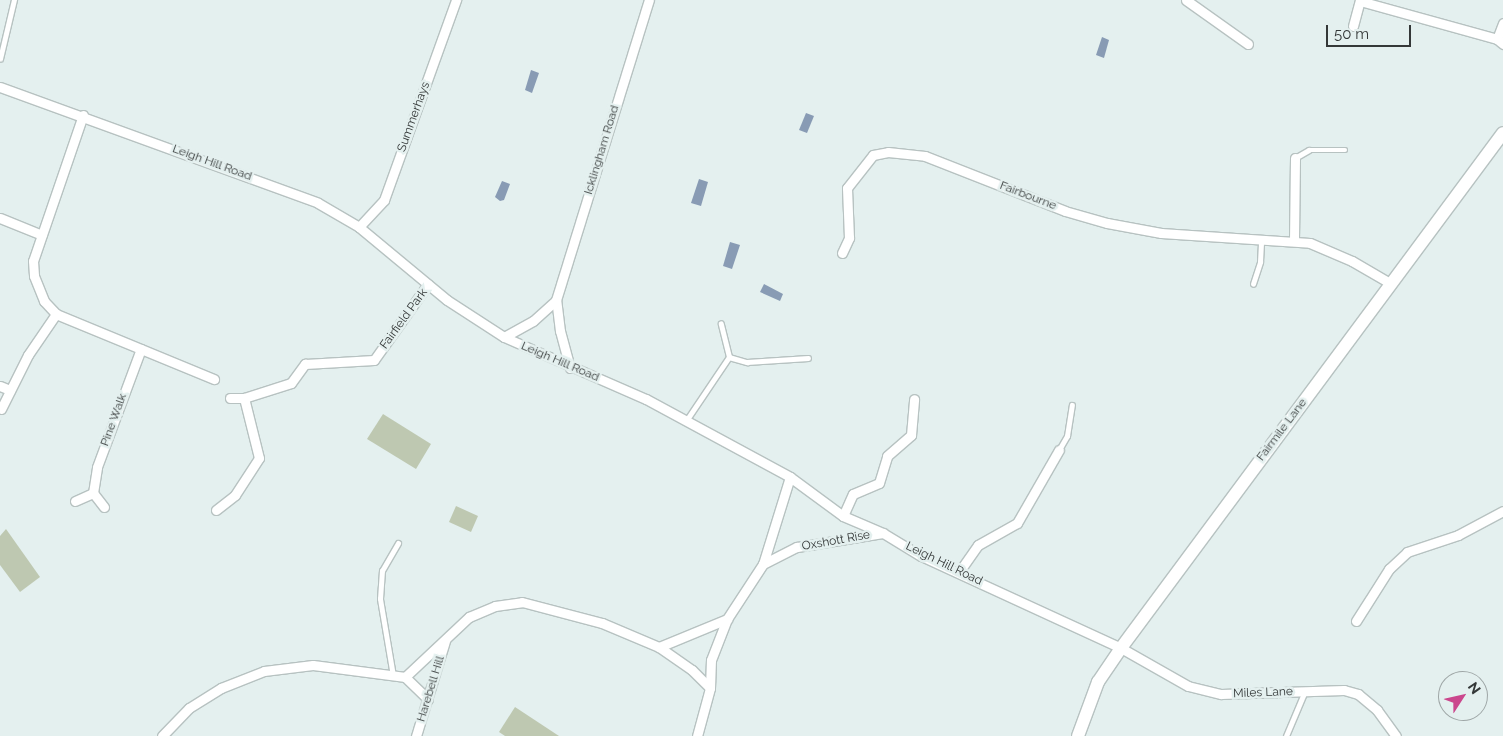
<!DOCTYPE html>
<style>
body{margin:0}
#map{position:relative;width:1503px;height:736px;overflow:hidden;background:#e4f0ef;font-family:Raleway,sans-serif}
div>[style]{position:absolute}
.green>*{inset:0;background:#bec8b1}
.water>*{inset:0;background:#889bb4}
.roads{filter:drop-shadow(1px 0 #b7c2c1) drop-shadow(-1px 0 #b7c2c1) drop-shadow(0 1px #b7c2c1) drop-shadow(0 -1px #b7c2c1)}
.lane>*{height:4.5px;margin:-2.25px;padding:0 2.25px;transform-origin:2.25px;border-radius:2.25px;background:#fff}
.street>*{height:9px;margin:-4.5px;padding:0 4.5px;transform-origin:4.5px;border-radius:4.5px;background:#fff}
.secondary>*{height:12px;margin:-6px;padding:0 6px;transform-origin:6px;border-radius:6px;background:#fff}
span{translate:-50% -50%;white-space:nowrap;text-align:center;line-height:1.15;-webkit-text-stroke:5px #e4f0ef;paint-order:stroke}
.street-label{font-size:12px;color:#343838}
.north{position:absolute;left:1438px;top:671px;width:50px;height:50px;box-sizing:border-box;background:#e4f0ef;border:1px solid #9ea6a6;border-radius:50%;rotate:55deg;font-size:14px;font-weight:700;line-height:20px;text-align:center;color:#343838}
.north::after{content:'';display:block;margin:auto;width:18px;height:22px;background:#cb478d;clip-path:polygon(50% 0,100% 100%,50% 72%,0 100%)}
.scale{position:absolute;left:1326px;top:25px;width:85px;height:22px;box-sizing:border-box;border:2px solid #343838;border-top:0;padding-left:6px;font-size:15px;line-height:18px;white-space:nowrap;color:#343838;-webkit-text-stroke:4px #e4f0ef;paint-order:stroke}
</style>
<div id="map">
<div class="green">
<i style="clip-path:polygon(383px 414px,431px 444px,416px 469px,367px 439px)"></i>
<i style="clip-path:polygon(456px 506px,478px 516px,471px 532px,449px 522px)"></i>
<i style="clip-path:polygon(6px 529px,40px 577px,20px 592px,0 565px,0 536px)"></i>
<i style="clip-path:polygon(515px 707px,559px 736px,505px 736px,499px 732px)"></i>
</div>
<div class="water">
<i style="clip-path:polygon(1102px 37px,1109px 40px,1104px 58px,1096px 55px)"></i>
<i style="clip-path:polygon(531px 70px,539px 73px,532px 93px,525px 90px)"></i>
<i style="clip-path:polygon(806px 113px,814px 116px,807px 133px,799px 130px)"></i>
<i style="clip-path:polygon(699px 179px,708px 182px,701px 206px,691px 203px)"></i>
<i style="clip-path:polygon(502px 181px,510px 184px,504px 200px,500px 201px,495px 197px)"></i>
<i style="clip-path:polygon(730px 242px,740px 245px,732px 269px,723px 266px)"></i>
<i style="clip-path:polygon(764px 284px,783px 294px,780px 301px,760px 292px)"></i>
</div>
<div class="roads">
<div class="lane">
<i style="left:0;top:59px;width:61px;rotate:-76.7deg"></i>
<i style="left:1295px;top:158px;width:16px;rotate:-30deg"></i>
<i style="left:1309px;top:150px;width:36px"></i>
<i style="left:1253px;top:284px;width:23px;rotate:-72deg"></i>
<i style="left:1260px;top:262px;width:22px;rotate:-87deg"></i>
<i style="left:729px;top:357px;width:19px;rotate:16deg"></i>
<i style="left:747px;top:362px;width:61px;rotate:-3.8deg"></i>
<i style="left:686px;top:421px;width:77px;rotate:-56.1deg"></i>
<i style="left:729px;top:357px;width:34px;rotate:-104deg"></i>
<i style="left:1059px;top:450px;width:16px;rotate:-60deg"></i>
<i style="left:1067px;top:436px;width:31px;rotate:-81deg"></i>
<i style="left:393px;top:676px;width:78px;rotate:-99.6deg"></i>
<i style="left:380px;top:599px;width:28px;rotate:-86deg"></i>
<i style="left:382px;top:571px;width:32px;rotate:-60deg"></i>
<i style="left:1286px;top:736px;width:49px;rotate:-67.1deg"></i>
</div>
<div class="street">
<i style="left:1186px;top:0;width:76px;rotate:35.4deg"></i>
<i style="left:1360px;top:1px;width:142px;rotate:15.5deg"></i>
<i style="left:1497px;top:39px;width:8px;rotate:40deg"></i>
<i style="left:1353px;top:26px;width:27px;rotate:-75deg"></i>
<i style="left:1497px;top:39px;width:17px;rotate:-69deg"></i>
<i style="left:0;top:87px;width:338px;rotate:20deg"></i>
<i style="left:318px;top:203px;width:48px;rotate:30.3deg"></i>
<i style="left:359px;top:227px;width:114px;rotate:39.7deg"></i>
<i style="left:447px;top:300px;width:68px;rotate:33deg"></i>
<i style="left:504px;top:337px;width:155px;rotate:23.6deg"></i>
<i style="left:646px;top:399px;width:164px;rotate:28.4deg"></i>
<i style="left:790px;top:477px;width:66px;rotate:36.3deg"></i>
<i style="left:843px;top:516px;width:43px;rotate:23deg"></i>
<i style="left:883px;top:533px;width:44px;rotate:31.2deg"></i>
<i style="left:921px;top:556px;width:220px;rotate:24.7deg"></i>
<i style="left:1121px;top:648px;width:77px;rotate:29.6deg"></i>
<i style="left:1188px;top:686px;width:34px;rotate:14deg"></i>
<i style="left:1221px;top:694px;width:123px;rotate:-1.9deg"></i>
<i style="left:1344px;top:690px;width:15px;rotate:16deg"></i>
<i style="left:1358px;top:694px;width:25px;rotate:40deg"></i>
<i style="left:1377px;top:710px;width:32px;rotate:54deg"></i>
<i style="left:83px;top:115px;width:154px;rotate:108.9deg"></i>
<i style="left:33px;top:261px;width:15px;rotate:86deg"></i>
<i style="left:34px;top:276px;width:27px;rotate:68deg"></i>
<i style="left:44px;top:301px;width:18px;rotate:47deg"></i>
<i style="left:56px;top:314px;width:171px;rotate:22.4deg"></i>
<i style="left:0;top:218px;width:45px;rotate:22deg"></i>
<i style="left:359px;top:227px;width:37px;rotate:-47deg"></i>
<i style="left:384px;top:200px;width:213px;rotate:-70.2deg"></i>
<i style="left:1294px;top:240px;width:82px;rotate:-89.3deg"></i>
<i style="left:842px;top:253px;width:17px;rotate:-65deg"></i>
<i style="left:849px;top:238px;width:50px;rotate:-92.3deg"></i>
<i style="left:847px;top:188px;width:42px;rotate:-51.8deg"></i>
<i style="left:873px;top:155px;width:15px;rotate:-11deg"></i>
<i style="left:888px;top:152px;width:37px;rotate:6deg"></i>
<i style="left:925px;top:156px;width:150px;rotate:21.4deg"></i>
<i style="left:1065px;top:211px;width:44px;rotate:15.9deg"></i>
<i style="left:1107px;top:223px;width:55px;rotate:10.5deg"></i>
<i style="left:1161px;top:233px;width:149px;rotate:3.8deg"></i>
<i style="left:1310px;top:243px;width:46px;rotate:23.2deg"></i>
<i style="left:1352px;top:261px;width:44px;rotate:30.1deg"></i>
<i style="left:504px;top:337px;width:33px;rotate:-29deg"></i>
<i style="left:533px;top:321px;width:31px;rotate:-42deg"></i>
<i style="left:570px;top:368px;width:38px;rotate:-105deg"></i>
<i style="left:560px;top:331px;width:31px;rotate:-97deg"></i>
<i style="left:556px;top:300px;width:314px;rotate:-72.8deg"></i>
<i style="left:0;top:386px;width:11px;rotate:22deg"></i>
<i style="left:230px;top:398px;width:14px"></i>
<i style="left:244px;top:398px;width:49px;rotate:-17.7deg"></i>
<i style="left:291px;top:383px;width:24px;rotate:-54deg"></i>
<i style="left:305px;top:364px;width:69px;rotate:-3.3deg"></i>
<i style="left:374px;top:360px;width:93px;rotate:-54.6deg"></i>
<i style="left:1px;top:409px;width:60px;rotate:-63.4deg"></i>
<i style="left:28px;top:355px;width:50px;rotate:-55.7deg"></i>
<i style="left:75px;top:501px;width:20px;rotate:-24deg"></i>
<i style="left:104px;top:507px;width:18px;rotate:-128deg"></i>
<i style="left:93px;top:493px;width:26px;rotate:-81deg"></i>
<i style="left:97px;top:467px;width:126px;rotate:-69.6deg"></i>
<i style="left:216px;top:510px;width:24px;rotate:-38deg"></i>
<i style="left:235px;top:495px;width:44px;rotate:-57deg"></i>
<i style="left:259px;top:458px;width:62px;rotate:-104deg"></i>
<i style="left:843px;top:516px;width:24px;rotate:-66deg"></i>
<i style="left:853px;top:494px;width:28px;rotate:-23deg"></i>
<i style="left:879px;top:483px;width:28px;rotate:-73deg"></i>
<i style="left:887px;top:456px;width:32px;rotate:-41deg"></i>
<i style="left:911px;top:435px;width:36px;rotate:-85deg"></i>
<i style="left:763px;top:564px;width:91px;rotate:-72.8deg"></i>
<i style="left:959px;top:572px;width:33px;rotate:-55deg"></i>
<i style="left:978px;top:545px;width:45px;rotate:-29.4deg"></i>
<i style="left:1017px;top:523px;width:84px;rotate:-60.1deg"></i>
<i style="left:1356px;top:621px;width:62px;rotate:-57.6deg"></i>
<i style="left:1389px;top:569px;width:25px;rotate:-43deg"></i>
<i style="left:1407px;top:552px;width:54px;rotate:-18.4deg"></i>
<i style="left:1458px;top:535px;width:51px;rotate:-28.1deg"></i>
<i style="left:659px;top:647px;width:74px;rotate:-22.4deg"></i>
<i style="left:405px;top:677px;width:32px;rotate:44deg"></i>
<i style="left:162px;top:736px;width:39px;rotate:-46deg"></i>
<i style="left:189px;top:708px;width:38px;rotate:-32deg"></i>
<i style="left:221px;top:688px;width:46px;rotate:-21.6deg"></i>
<i style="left:264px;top:671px;width:49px;rotate:-7deg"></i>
<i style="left:313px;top:665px;width:93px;rotate:7.4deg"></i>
<i style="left:405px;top:677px;width:88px;rotate:-43.2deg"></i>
<i style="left:469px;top:617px;width:28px;rotate:-23deg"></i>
<i style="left:495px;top:606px;width:27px;rotate:-8deg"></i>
<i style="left:522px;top:602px;width:83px;rotate:14.7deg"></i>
<i style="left:602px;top:623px;width:62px;rotate:22.8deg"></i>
<i style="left:659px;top:647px;width:40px;rotate:34.9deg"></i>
<i style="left:692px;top:670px;width:25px;rotate:45deg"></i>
<i style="left:416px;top:736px;width:99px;rotate:-73deg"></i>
<i style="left:697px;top:736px;width:50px;rotate:-74.8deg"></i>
<i style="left:710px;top:688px;width:28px;rotate:-88deg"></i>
<i style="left:711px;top:660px;width:44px;rotate:-68.7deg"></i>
<i style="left:727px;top:619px;width:66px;rotate:-56.8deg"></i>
<i style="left:763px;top:564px;width:38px;rotate:-27deg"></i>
<i style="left:797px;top:547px;width:87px;rotate:-9.2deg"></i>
</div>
<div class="secondary">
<i style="left:1078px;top:736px;width:58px;rotate:-69.7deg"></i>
<i style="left:1098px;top:682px;width:41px;rotate:-55.9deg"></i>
<i style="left:1121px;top:648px;width:641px;rotate:-53.43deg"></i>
</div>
</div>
<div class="street-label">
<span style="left:414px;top:117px;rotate:-70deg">Summerhays</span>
<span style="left:602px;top:150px;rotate:-73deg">Icklingham Road</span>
<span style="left:212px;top:163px;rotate:20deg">Leigh Hill Road</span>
<span style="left:1028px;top:196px;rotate:21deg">Fairbourne</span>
<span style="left:404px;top:319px;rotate:-54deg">Fairfield Park</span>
<span style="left:560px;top:362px;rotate:23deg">Leigh Hill Road</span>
<span style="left:114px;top:420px;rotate:-70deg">Pine Walk</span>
<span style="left:1282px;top:430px;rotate:-53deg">Fairmile Lane</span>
<span style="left:836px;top:541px;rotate:-10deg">Oxshott Rise</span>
<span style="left:944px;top:564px;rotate:26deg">Leigh Hill Road</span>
<span style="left:431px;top:689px;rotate:-73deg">Harebell Hill</span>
<span style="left:1263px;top:693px;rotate:-2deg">Miles Lane</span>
</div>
<div class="north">N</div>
<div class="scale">50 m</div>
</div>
